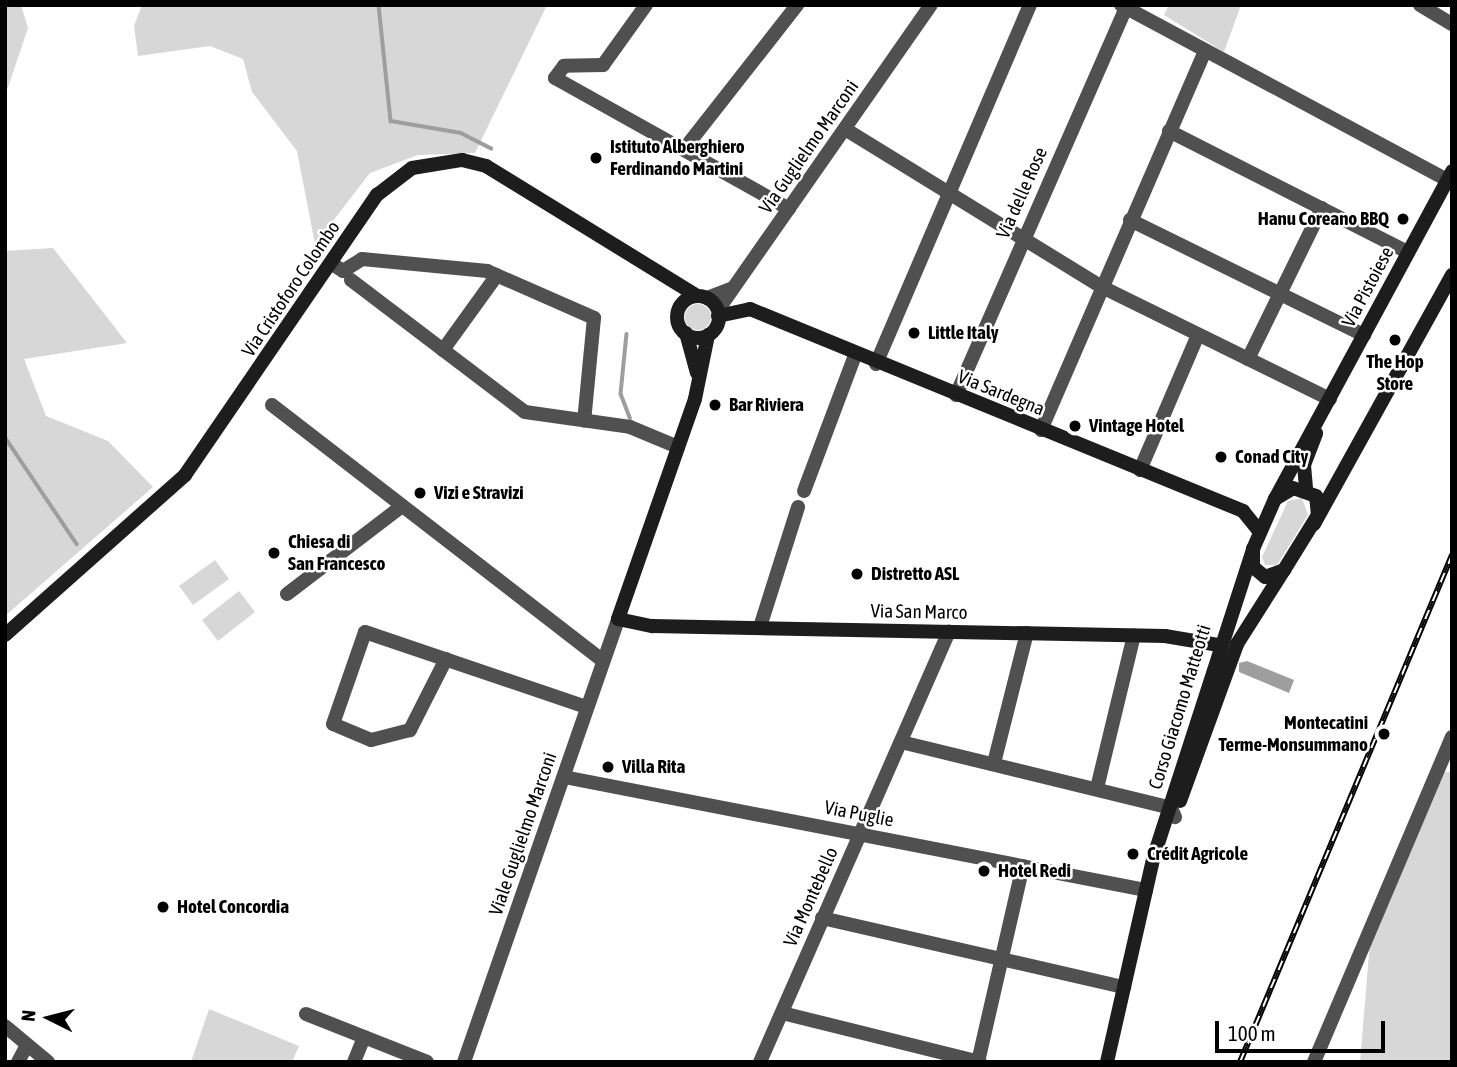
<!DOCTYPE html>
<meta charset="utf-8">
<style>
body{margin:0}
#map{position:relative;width:1457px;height:1067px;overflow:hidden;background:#fff;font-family:"Asap Condensed",sans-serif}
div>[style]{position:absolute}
.green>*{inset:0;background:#d7d7d7}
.round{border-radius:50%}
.water>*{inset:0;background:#9e9e9e}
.stream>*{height:3.5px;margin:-1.75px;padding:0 1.75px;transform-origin:1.75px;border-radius:1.75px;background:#9e9e9e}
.street>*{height:14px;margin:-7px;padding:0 7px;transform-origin:7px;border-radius:7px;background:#505050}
.secondary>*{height:14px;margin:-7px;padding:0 7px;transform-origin:7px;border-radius:7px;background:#1d1d1d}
.secondary>.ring{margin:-7px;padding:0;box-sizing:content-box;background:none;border:14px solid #1d1d1d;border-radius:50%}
.rail>*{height:6px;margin-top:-3px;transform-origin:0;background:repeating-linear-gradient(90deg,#fff 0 10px,#000 0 20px);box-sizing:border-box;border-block:2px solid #000}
.dots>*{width:19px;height:19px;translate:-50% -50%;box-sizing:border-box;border:4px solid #fff;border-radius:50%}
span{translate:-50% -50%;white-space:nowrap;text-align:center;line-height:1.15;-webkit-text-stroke:5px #fff;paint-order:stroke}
.poi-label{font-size:19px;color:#000;font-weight:700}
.left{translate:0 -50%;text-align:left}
.right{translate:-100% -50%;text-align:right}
.street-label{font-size:19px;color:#000}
.frame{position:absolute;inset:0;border:7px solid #000;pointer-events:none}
.north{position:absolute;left:14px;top:983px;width:70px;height:70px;-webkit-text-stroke:5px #fff;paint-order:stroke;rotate:276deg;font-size:19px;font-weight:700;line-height:28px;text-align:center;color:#000}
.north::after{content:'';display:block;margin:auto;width:24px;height:32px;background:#000;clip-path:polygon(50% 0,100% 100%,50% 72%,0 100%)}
.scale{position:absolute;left:1215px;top:1021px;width:170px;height:32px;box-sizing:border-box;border:4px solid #000;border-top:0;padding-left:9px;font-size:21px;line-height:24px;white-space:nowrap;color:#000;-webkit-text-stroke:5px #fff;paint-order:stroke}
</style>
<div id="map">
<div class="green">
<i style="clip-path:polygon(5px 5px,21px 5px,28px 28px,5px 96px)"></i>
<i style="clip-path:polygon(142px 5px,547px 5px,475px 153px,418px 155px,370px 173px,315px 244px,297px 151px,252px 92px,243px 59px,210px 46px,138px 56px,134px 26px)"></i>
<i style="clip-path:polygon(1169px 5px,1241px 5px,1224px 52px,1164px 15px)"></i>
<i style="clip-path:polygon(53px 248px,127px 343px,24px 359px,46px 416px,108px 441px,153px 487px,5px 616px,5px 251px)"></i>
<i class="round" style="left:685px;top:304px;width:26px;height:26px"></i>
<i style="clip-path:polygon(1302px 498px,1308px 515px,1277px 565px,1265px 565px,1262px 557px,1288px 501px)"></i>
<i style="clip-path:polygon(215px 560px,229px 579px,193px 605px,179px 586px)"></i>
<i style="clip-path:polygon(239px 591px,255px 612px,218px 641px,202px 620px)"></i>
<i style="clip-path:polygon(1445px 772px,1452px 772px,1452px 1062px,1360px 1062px,1370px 942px)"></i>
<i style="clip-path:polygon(209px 1009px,299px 1046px,292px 1062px,191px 1062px)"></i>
</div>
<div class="water">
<i style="clip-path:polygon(1247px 661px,1294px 680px,1289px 693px,1239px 672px,1239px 663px)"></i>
</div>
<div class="stream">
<i style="left:379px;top:5px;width:117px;rotate:84.1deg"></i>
<i style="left:391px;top:121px;width:71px;rotate:9.7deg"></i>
<i style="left:461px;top:133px;width:34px;rotate:27deg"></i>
<i style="left:627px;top:334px;width:60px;rotate:95.7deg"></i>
<i style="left:621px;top:394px;width:26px;rotate:69deg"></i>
<i style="left:5px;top:437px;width:129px;rotate:56.1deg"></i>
</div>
<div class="street">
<i style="left:646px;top:5px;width:74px;rotate:125.6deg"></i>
<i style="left:603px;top:65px;width:39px;rotate:179deg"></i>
<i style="left:564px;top:66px;width:15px;rotate:127deg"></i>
<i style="left:555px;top:78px;width:268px;rotate:29.2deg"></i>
<i style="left:1121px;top:5px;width:370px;rotate:28.2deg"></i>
<i style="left:1420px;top:5px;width:37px;rotate:31deg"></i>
<i style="left:845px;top:129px;width:302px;rotate:31.6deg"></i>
<i style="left:1102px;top:287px;width:254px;rotate:26.2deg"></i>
<i style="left:1169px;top:131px;width:268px;rotate:26.9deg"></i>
<i style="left:685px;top:148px;width:182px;rotate:-51.9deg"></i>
<i style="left:1130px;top:220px;width:261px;rotate:26.2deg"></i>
<i style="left:332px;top:264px;width:13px;rotate:32deg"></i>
<i style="left:343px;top:271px;width:22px;rotate:-32deg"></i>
<i style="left:362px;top:259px;width:126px;rotate:5.5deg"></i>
<i style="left:487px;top:271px;width:117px;rotate:23.7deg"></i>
<i style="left:594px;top:318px;width:103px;rotate:95.5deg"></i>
<i style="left:351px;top:280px;width:218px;rotate:37.2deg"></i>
<i style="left:525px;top:412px;width:106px;rotate:8.1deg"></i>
<i style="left:630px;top:427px;width:52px;rotate:22.6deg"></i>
<i style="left:707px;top:298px;width:25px;rotate:-21deg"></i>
<i style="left:718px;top:310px;width:372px;rotate:-55.1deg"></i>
<i style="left:443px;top:350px;width:92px;rotate:-54.2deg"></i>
<i style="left:1248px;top:359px;width:168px;rotate:-63.9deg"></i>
<i style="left:876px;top:364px;width:391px;rotate:-66.8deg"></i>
<i style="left:956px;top:395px;width:423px;rotate:-66.3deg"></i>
<i style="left:272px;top:405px;width:418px;rotate:37.7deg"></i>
<i style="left:1041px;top:430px;width:411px;rotate:-66.6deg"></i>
<i style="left:1140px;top:470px;width:147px;rotate:-66.8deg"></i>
<i style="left:804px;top:491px;width:145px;rotate:-69.4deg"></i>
<i style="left:287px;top:594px;width:145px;rotate:-37.4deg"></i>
<i style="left:760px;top:627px;width:126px;rotate:-72.4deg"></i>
<i style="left:446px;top:659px;width:80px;rotate:116.9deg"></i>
<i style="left:410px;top:730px;width:40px;rotate:165.6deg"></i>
<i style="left:371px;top:740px;width:41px;rotate:-157.2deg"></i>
<i style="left:333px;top:724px;width:97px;rotate:-70.8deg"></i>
<i style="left:365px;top:632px;width:234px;rotate:18.7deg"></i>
<i style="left:901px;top:742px;width:278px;rotate:13.7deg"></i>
<i style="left:1171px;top:808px;width:10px;rotate:66deg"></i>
<i style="left:994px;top:763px;width:134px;rotate:-75.8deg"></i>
<i style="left:564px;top:777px;width:593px;rotate:10.99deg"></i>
<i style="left:1097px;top:788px;width:157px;rotate:-76.4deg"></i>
<i style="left:822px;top:918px;width:310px;rotate:12.9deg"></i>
<i style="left:782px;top:1013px;width:204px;rotate:13.9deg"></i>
<i style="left:306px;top:1014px;width:130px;rotate:21.6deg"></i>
<i style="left:5px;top:1026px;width:56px;rotate:39.9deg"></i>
<i style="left:18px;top:1062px;width:17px;rotate:-62deg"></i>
<i style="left:354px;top:1062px;width:27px;rotate:-68deg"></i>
<i style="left:464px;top:1062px;width:469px;rotate:-70.8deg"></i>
<i style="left:760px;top:1062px;width:470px;rotate:-66.3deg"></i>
<i style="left:978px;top:1062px;width:201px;rotate:-77.1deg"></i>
<i style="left:1314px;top:1062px;width:353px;rotate:-67deg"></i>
</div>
<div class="secondary">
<i class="ring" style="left:677px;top:296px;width:28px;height:28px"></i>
<i style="left:718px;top:316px;width:33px;rotate:-12deg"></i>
<i style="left:750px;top:309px;width:533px;rotate:22.28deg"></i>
<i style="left:1243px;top:511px;width:27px;rotate:51deg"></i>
<i style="left:686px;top:333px;width:41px;rotate:74.6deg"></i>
<i style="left:708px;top:335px;width:65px;rotate:101.5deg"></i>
<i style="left:695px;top:399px;width:233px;rotate:109.3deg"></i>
<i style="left:618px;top:619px;width:35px;rotate:12deg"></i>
<i style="left:652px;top:626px;width:513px;rotate:1.12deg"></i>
<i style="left:1165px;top:636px;width:55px;rotate:9.5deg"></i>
<i style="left:1293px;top:488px;width:24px;rotate:19deg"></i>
<i style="left:1316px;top:496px;width:19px;rotate:84deg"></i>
<i style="left:1318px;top:515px;width:65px;rotate:121.7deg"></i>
<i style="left:1284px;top:570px;width:20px;rotate:160deg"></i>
<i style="left:1265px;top:577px;width:16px;rotate:-140deg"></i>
<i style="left:1253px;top:567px;width:18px;rotate:-90deg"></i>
<i style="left:1253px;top:549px;width:55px;rotate:-66.3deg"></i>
<i style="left:1275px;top:499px;width:21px;rotate:-31deg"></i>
<i style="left:1306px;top:488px;width:23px;rotate:-95deg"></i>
<i style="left:1304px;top:465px;width:34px;rotate:-69deg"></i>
<i style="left:1275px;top:499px;width:373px;rotate:-61.6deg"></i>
<i style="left:1314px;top:524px;width:285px;rotate:-61deg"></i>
<i style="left:5px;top:635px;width:241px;rotate:-41.6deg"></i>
<i style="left:185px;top:475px;width:340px;rotate:-55.6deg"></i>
<i style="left:377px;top:195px;width:44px;rotate:-37.6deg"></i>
<i style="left:412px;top:168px;width:51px;rotate:-9.1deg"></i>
<i style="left:462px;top:160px;width:25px;rotate:14deg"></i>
<i style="left:486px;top:166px;width:248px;rotate:31.6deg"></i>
<i style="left:1180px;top:801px;width:167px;rotate:-70deg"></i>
<i style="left:1237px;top:644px;width:88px;rotate:-57.6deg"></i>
<i style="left:1107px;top:1062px;width:208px;rotate:-77.2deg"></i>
<i style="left:1153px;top:859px;width:326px;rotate:-72.1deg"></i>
</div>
<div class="rail">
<i style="left:1240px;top:1062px;width:550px;rotate:-67.31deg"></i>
</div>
<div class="dots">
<i style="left:596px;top:158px;background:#000"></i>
<i style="left:1403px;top:219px;background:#000"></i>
<i style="left:914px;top:333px;background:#000"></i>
<i style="left:1395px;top:340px;background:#000"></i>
<i style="left:715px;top:405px;background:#000"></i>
<i style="left:1075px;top:426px;background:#000"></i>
<i style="left:1221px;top:457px;background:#000"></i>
<i style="left:420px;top:493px;background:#000"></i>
<i style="left:274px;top:553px;background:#000"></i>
<i style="left:857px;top:574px;background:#000"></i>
<i style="left:1384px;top:734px;background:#000"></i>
<i style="left:608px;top:767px;background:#000"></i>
<i style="left:1133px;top:854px;background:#000"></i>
<i style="left:984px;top:871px;background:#000"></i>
<i style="left:163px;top:907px;background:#000"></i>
</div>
<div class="poi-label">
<span class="left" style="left:610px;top:158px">Istituto Alberghiero<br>Ferdinando Martini</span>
<span class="right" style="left:1389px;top:219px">Hanu Coreano BBQ</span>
<span class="left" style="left:928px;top:333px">Little Italy</span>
<span style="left:1395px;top:373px">The Hop<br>Store</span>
<span class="left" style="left:729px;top:405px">Bar Riviera</span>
<span class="left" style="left:1089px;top:426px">Vintage Hotel</span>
<span class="left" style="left:1235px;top:457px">Conad City</span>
<span class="left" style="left:434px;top:493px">Vizi e Stravizi</span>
<span class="left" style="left:288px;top:553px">Chiesa di<br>San Francesco</span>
<span class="left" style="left:871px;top:574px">Distretto ASL</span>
<span class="right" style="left:1368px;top:734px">Montecatini<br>Terme-Monsummano</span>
<span class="left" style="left:622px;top:767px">Villa Rita</span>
<span class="left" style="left:1147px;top:854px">Crédit Agricole</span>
<span class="left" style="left:998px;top:871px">Hotel Redi</span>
<span class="left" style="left:177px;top:907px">Hotel Concordia</span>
</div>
<div class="street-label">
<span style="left:809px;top:147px;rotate:-55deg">Via Guglielmo Marconi</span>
<span style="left:1022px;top:193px;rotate:-66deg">Via delle Rose</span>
<span style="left:1368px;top:287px;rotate:-62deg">Via Pistoiese</span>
<span style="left:291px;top:289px;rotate:-56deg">Via Cristoforo Colombo</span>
<span style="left:1001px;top:393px;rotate:22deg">Via Sardegna</span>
<span style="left:919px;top:612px;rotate:1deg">Via San Marco</span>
<span style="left:1180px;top:707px;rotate:-73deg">Corso Giacomo Matteotti</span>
<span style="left:859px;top:814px;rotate:11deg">Via Puglie</span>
<span style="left:523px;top:834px;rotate:-71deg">Viale Guglielmo Marconi</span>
<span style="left:811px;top:897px;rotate:-66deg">Via Montebello</span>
</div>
<div class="frame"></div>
<div class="north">N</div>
<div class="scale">100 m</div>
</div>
